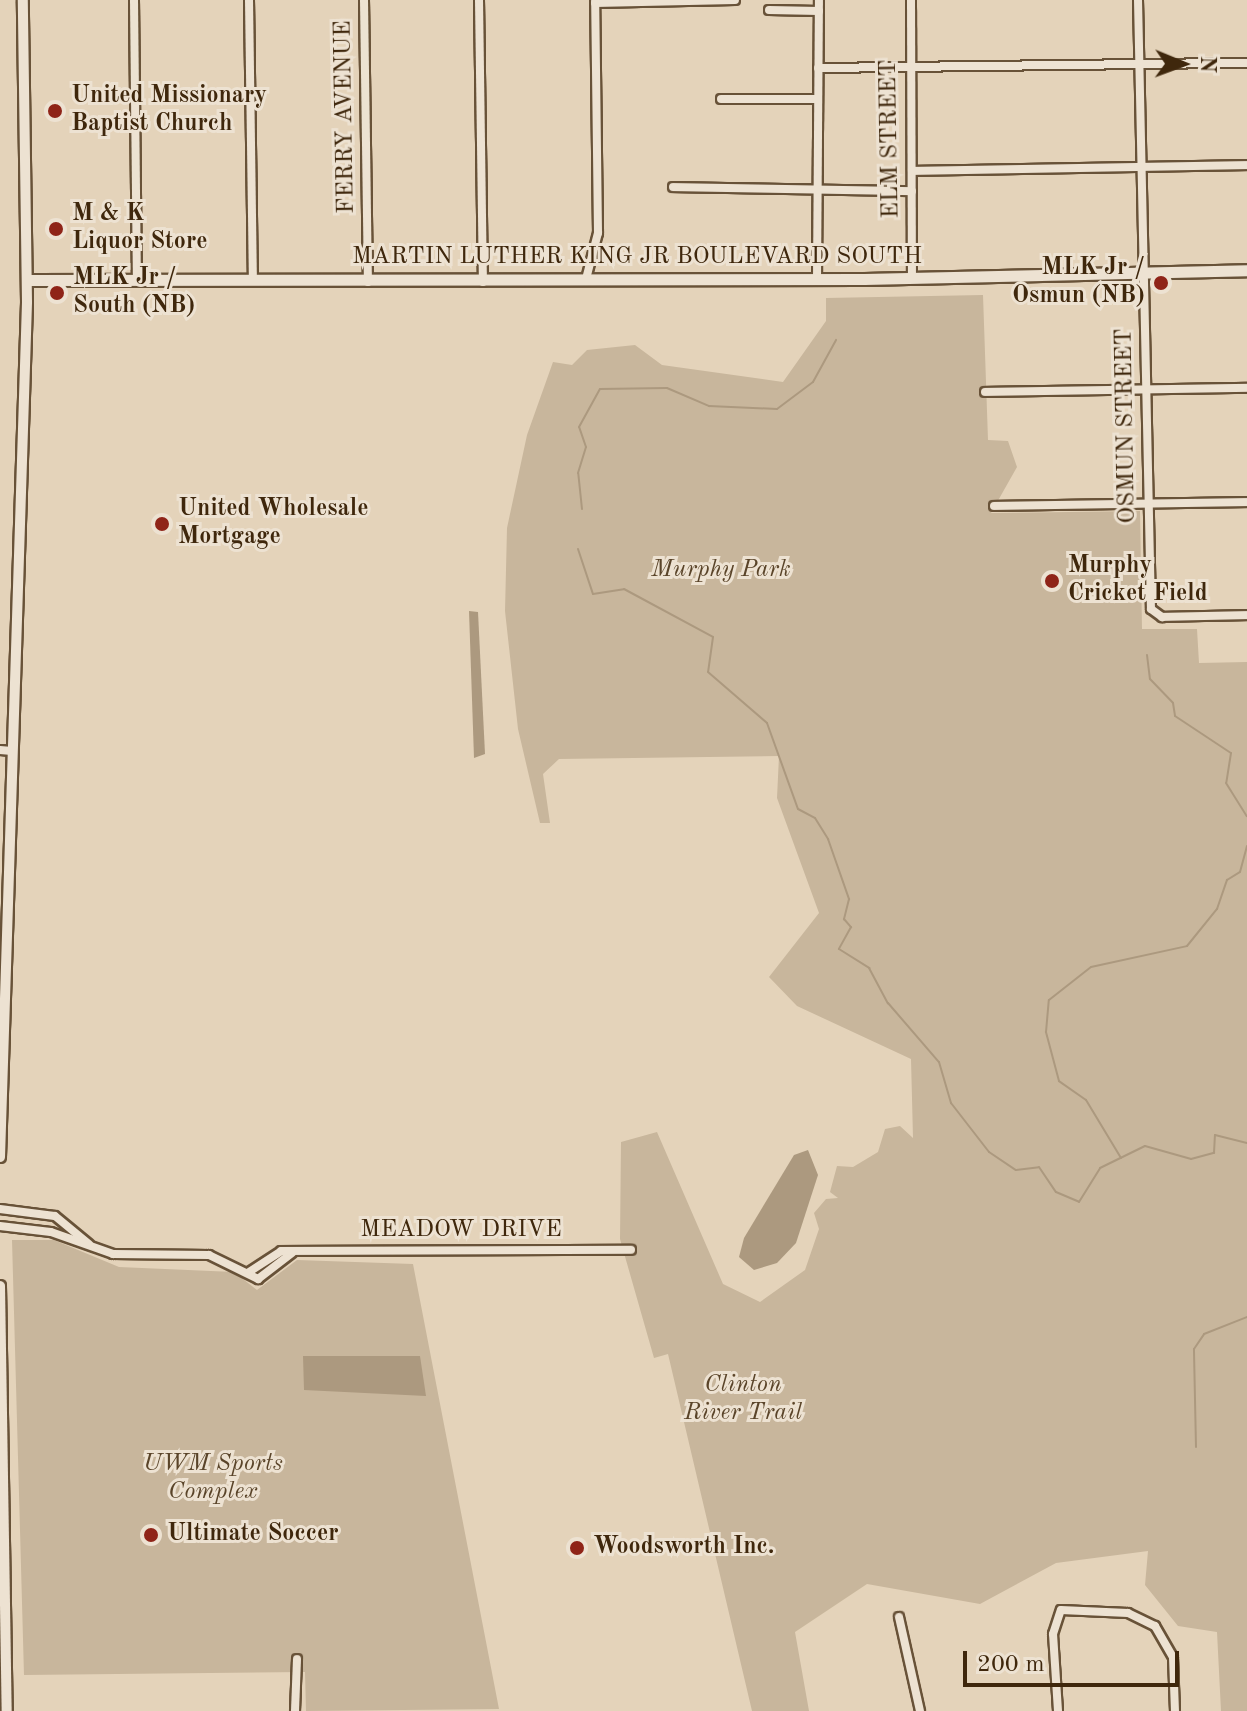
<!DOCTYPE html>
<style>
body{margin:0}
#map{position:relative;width:1247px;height:1711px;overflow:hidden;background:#e4d3ba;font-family:"Old Standard TT",serif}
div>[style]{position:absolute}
.green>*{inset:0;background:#c8b69c}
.water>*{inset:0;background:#ac997f}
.stream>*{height:2px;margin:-1px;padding:0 1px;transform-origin:1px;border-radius:1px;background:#ac997f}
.roads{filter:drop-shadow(2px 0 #685238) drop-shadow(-2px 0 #685238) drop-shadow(0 2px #685238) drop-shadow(0 -2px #685238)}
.minor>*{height:8px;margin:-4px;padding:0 4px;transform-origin:4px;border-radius:4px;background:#ede2d2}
.tertiary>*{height:10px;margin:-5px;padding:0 5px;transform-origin:5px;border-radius:5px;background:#ede2d2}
.secondary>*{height:11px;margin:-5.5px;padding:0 5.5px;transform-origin:5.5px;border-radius:5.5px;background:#ede2d2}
.dots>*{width:22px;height:22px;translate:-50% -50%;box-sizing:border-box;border:4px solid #ede2d2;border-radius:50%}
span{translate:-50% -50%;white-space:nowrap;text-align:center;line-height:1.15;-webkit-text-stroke:6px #ede2d2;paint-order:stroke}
.poi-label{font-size:24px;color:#3f270c;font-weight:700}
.left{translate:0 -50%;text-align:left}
.right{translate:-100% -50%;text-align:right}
.street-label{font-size:24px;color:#3f270c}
.park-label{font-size:24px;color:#5a4429;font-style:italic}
.north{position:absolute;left:1143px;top:24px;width:80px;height:80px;-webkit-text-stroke:6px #ede2d2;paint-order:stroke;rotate:91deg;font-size:22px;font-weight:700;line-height:32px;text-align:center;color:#3f270c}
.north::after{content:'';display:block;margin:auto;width:28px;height:36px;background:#3f270c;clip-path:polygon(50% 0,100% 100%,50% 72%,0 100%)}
.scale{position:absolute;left:963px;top:1651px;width:216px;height:36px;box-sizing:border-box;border:4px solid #3f270c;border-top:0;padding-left:10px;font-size:24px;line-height:28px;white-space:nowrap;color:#3f270c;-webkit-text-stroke:6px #ede2d2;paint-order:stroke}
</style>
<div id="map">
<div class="green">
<i style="clip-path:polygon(983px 295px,988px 440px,1008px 441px,1017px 467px,991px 513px,1140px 511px,1142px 629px,1197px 629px,1199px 663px,1247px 662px,1247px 1711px,1221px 1711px,1217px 1632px,1178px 1626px,1145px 1585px,1148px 1551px,1056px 1563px,980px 1604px,867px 1584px,795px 1632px,809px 1711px,752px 1711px,668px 1354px,654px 1358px,620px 1239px,621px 1142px,657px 1132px,723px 1284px,760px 1302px,805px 1270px,819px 1229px,814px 1213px,826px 1199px,838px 1198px,830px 1192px,837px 1166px,853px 1167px,878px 1152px,885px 1129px,900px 1126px,913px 1138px,911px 1059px,797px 1006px,769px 977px,819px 913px,777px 798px,779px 756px,559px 759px,543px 774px,550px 823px,540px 823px,518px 729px,505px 611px,507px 528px,527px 435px,553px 362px,572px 365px,587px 350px,635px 345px,662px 365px,783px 382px,826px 321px,826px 298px)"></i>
<i style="clip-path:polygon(12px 1240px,54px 1240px,119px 1267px,234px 1272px,257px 1290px,297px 1260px,413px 1264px,499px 1709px,306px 1711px,305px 1672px,24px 1675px)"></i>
</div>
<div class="water">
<i style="clip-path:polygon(469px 611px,478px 612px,485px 754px,474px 758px)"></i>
<i style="clip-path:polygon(808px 1150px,818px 1175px,796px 1243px,777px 1263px,754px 1270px,739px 1257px,744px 1238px,794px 1155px)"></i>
<i style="clip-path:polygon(303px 1356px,420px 1356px,426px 1396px,304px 1390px)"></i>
</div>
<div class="stream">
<i style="left:582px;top:509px;width:36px;rotate:-96deg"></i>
<i style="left:578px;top:473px;width:27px;rotate:-73deg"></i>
<i style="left:586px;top:447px;width:21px;rotate:-109deg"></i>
<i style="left:579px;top:427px;width:43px;rotate:-61.1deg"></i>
<i style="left:600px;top:389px;width:67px;rotate:-0.9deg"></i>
<i style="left:667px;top:388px;width:46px;rotate:23.2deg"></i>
<i style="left:709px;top:406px;width:68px;rotate:2.5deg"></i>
<i style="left:777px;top:409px;width:45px;rotate:-36.9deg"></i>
<i style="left:813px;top:382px;width:48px;rotate:-61.3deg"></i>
<i style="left:578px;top:549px;width:47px;rotate:71.6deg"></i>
<i style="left:593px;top:594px;width:31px;rotate:-9deg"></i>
<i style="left:624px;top:589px;width:101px;rotate:28.3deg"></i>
<i style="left:713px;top:637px;width:35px;rotate:98deg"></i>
<i style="left:708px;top:672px;width:78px;rotate:40.8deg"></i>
<i style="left:767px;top:723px;width:91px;rotate:70.2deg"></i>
<i style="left:798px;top:809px;width:19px;rotate:28deg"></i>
<i style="left:815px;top:818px;width:25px;rotate:58deg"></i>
<i style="left:828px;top:839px;width:64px;rotate:70.7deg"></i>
<i style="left:849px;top:899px;width:21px;rotate:104deg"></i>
<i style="left:844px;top:919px;width:11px;rotate:49deg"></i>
<i style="left:851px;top:927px;width:25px;rotate:119deg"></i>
<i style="left:839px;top:949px;width:36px;rotate:32deg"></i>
<i style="left:869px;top:968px;width:40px;rotate:62deg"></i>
<i style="left:888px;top:1003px;width:78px;rotate:49.2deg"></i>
<i style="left:939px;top:1062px;width:43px;rotate:73.7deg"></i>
<i style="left:951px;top:1103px;width:62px;rotate:52.2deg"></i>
<i style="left:989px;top:1152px;width:32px;rotate:34deg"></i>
<i style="left:1016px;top:1170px;width:23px;rotate:-7deg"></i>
<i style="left:1039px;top:1167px;width:30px;rotate:56deg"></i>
<i style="left:1056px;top:1192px;width:25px;rotate:23deg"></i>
<i style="left:1079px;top:1202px;width:40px;rotate:-58deg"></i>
<i style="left:1100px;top:1168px;width:50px;rotate:-26.1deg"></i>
<i style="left:1145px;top:1146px;width:48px;rotate:15.8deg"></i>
<i style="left:1191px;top:1159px;width:24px;rotate:-15deg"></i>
<i style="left:1214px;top:1153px;width:18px;rotate:-87deg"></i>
<i style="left:1215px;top:1135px;width:33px;rotate:14deg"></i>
<i style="left:1147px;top:655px;width:24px;rotate:83deg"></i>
<i style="left:1150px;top:679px;width:33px;rotate:46deg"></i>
<i style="left:1173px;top:703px;width:13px;rotate:81deg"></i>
<i style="left:1175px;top:716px;width:67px;rotate:33.5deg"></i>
<i style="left:1231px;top:753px;width:30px;rotate:99deg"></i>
<i style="left:1226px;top:783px;width:39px;rotate:58deg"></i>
<i style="left:1121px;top:1158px;width:68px;rotate:-121.1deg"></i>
<i style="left:1086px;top:1100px;width:33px;rotate:-145deg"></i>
<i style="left:1059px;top:1081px;width:51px;rotate:-104.9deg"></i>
<i style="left:1046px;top:1032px;width:32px;rotate:-85deg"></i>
<i style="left:1049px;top:1000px;width:53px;rotate:-38.2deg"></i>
<i style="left:1091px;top:967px;width:98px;rotate:-12.3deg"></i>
<i style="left:1187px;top:946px;width:48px;rotate:-51deg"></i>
<i style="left:1217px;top:909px;width:31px;rotate:-71deg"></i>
<i style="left:1227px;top:880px;width:15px;rotate:-32deg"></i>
<i style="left:1240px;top:872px;width:27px;rotate:-75deg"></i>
<i style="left:1196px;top:1447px;width:98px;rotate:-91.2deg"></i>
<i style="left:1194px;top:1349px;width:18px;rotate:-56deg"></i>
<i style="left:1204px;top:1334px;width:46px;rotate:-21.6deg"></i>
</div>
<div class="roads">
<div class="minor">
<i style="left:134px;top:0;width:280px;rotate:89.4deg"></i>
<i style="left:249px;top:0;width:281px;rotate:89.2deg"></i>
<i style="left:364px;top:0;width:282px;rotate:89.2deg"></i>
<i style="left:479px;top:0;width:282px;rotate:89.2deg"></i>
<i style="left:911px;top:0;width:278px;rotate:89.8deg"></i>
<i style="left:1138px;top:0;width:609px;rotate:88.78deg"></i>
<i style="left:1151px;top:609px;width:14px;rotate:36deg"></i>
<i style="left:1162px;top:617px;width:85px;rotate:-1.3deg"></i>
<i style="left:595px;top:3px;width:140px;rotate:-1.2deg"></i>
<i style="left:769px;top:10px;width:50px;rotate:1.1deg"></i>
<i style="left:818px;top:68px;width:429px;rotate:-0.7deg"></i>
<i style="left:721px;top:99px;width:97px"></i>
<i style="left:912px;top:171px;width:335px;rotate:-1deg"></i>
<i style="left:673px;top:187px;width:239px;rotate:1deg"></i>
<i style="left:586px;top:279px;width:48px;rotate:-75.4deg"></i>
<i style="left:598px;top:233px;width:233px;rotate:-90.7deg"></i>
<i style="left:817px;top:279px;width:279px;rotate:-89.6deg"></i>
<i style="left:985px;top:392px;width:262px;rotate:-0.9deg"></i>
<i style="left:994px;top:506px;width:253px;rotate:-0.9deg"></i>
<i style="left:0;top:750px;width:12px;rotate:5deg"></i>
<i style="left:0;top:1209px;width:55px;rotate:7.3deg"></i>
<i style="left:55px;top:1216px;width:44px;rotate:39.5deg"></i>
<i style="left:0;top:1226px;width:51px;rotate:6.7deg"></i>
<i style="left:51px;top:1232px;width:66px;rotate:19.5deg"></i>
<i style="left:113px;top:1254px;width:96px;rotate:0.6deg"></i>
<i style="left:209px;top:1255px;width:55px;rotate:26.1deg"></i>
<i style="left:258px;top:1279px;width:43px;rotate:-37.4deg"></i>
<i style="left:249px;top:1272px;width:38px;rotate:-33deg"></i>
<i style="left:281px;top:1251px;width:350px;rotate:-0.2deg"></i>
<i style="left:899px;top:1617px;width:96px;rotate:77.4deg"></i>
<i style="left:295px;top:1711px;width:52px;rotate:-87.8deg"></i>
<i style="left:1058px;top:1711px;width:77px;rotate:-93.7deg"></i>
<i style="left:1053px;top:1634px;width:25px;rotate:-72deg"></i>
<i style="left:1061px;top:1610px;width:67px;rotate:2.6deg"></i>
<i style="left:1128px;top:1613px;width:30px;rotate:26deg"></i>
<i style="left:1155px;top:1626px;width:36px;rotate:60deg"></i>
<i style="left:1173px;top:1657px;width:54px;rotate:87.9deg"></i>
</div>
<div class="tertiary">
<i style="left:0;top:1157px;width:855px;rotate:-88.19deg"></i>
<i style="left:27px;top:302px;width:302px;rotate:-90.8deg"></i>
<i style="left:0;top:1286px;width:425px;rotate:89.1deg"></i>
</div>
<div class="secondary">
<i style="left:27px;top:280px;width:837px;rotate:-0.07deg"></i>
<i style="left:864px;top:279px;width:383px;rotate:-1.3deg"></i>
</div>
</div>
<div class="dots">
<i style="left:55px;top:111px;background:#8f2418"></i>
<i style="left:56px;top:229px;background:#8f2418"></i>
<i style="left:1161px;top:283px;background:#8f2418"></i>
<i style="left:57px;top:293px;background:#8f2418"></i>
<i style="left:162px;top:524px;background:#8f2418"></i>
<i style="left:1052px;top:581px;background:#8f2418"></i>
<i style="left:151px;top:1535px;background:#8f2418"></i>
<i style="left:577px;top:1548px;background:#8f2418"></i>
</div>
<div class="poi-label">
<span class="left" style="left:71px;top:111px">United Missionary<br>Baptist Church</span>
<span class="left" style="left:72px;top:229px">M &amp; K<br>Liquor Store</span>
<span class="right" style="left:1145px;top:283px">MLK Jr /<br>Osmun (NB)</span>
<span class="left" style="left:73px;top:293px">MLK Jr /<br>South (NB)</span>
<span class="left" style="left:178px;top:524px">United Wholesale<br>Mortgage</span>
<span class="left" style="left:1068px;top:581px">Murphy<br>Cricket Field</span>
<span class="left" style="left:167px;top:1535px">Ultimate Soccer</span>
<span class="left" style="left:593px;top:1548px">Woodsworth Inc.</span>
</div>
<div class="street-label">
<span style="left:346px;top:117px;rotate:-91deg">FERRY AVENUE</span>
<span style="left:891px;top:139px;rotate:-91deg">ELM STREET</span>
<span style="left:637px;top:258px">MARTIN LUTHER KING JR BOULEVARD SOUTH</span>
<span style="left:1127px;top:426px;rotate:-91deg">OSMUN STREET</span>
<span style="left:461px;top:1231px">MEADOW DRIVE</span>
</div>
<div class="park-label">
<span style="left:721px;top:571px">Murphy Park</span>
<span style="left:743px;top:1400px">Clinton<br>River Trail</span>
<span style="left:213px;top:1479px">UWM Sports<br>Complex</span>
</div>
<div class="north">N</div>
<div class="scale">200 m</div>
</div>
